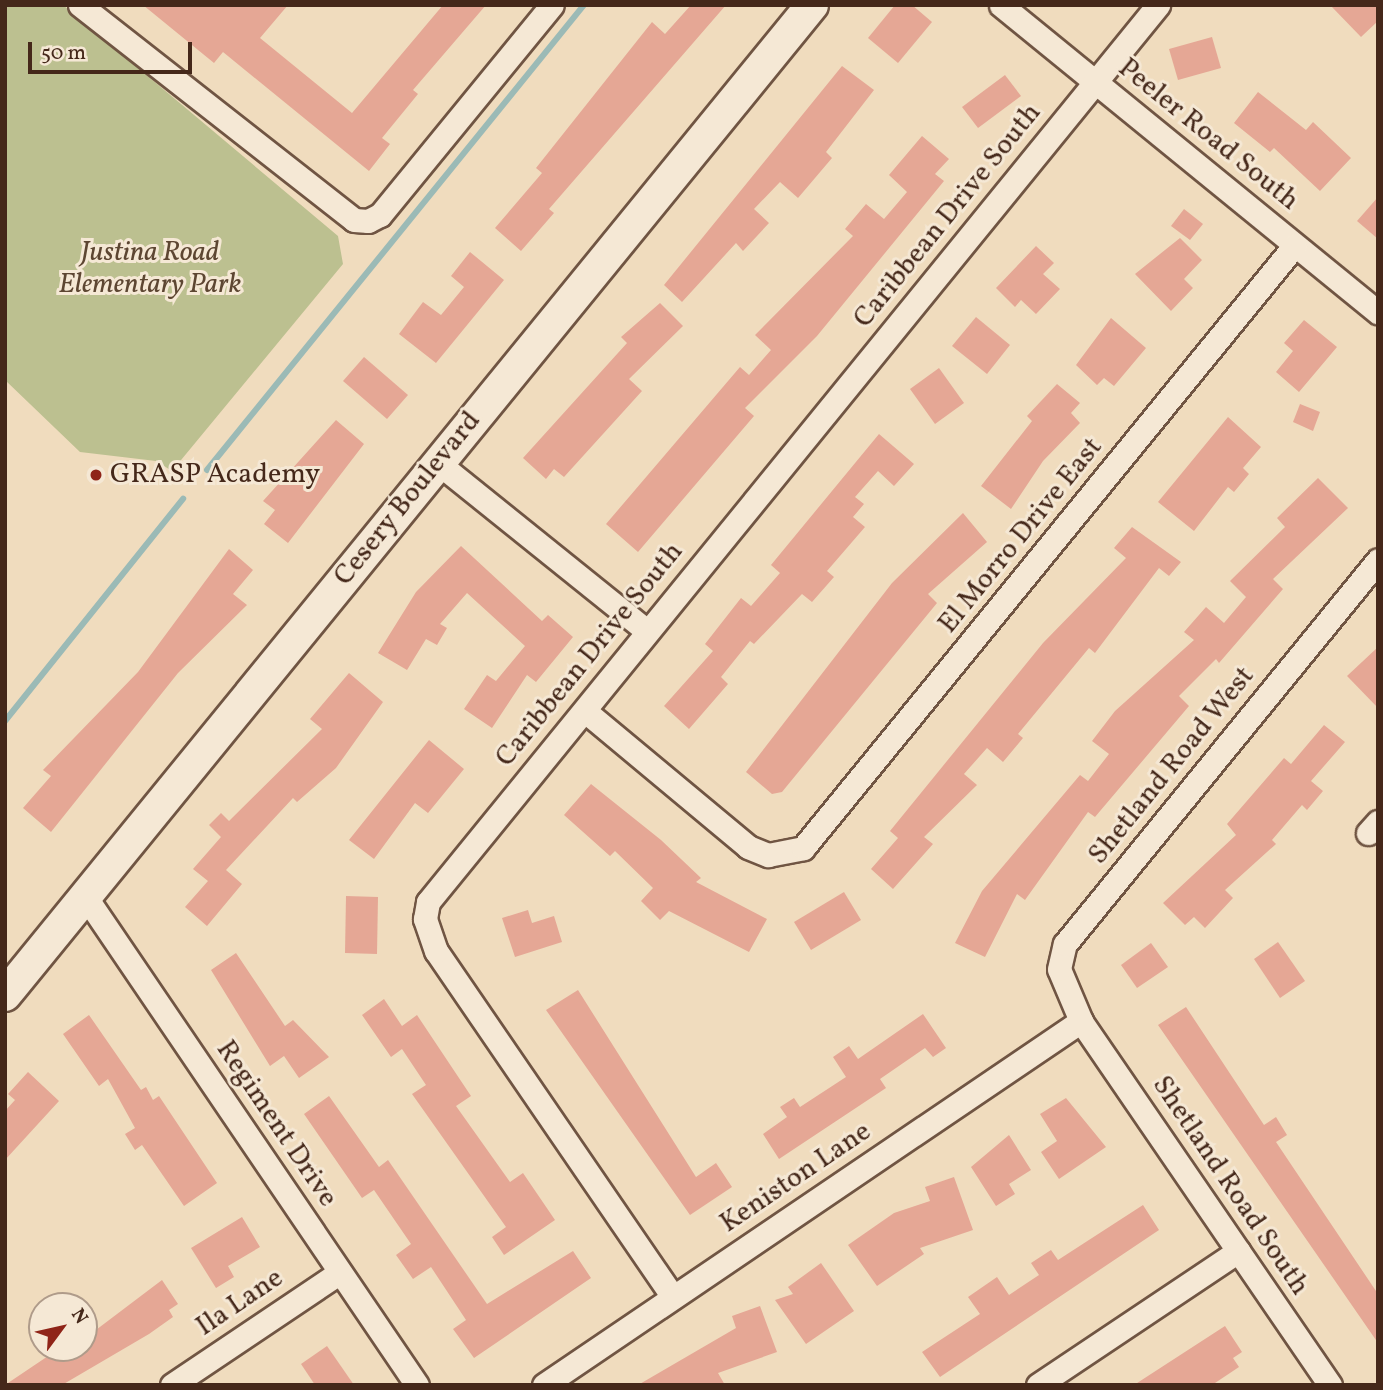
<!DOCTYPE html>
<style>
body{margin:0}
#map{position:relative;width:1383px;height:1390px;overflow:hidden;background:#f0dcbe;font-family:Vollkorn,serif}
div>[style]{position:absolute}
.green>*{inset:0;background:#bcc090}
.stream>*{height:6px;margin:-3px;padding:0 3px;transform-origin:3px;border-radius:3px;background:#9bbab6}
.building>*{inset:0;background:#e5a795}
.roads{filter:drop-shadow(2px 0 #705543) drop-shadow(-2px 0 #705543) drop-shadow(0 2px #705543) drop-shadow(0 -2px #705543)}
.street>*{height:23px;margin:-11.5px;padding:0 11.5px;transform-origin:11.5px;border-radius:11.5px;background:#f5e8d5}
.secondary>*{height:32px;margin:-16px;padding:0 16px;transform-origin:16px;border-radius:16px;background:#f5e8d5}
.dots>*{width:19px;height:19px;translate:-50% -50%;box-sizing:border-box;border:4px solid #f5e8d5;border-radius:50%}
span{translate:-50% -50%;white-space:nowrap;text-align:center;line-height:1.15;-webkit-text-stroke:6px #f5e8d5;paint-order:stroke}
.street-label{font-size:28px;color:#45281a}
.park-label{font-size:28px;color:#5d4632;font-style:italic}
.poi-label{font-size:28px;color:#45281a}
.left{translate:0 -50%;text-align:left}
.frame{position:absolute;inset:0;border:7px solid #45281a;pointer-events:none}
.north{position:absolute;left:28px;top:1292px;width:70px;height:70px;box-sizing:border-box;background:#f5e8d5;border:2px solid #af9b8a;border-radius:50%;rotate:57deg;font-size:19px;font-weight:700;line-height:28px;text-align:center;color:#45281a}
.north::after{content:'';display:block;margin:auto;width:24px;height:32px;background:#8f2418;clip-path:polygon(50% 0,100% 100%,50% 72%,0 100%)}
.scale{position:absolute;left:28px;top:42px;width:164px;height:32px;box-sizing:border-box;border:4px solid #45281a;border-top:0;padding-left:9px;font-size:21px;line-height:24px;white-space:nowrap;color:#45281a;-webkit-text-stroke:5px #f5e8d5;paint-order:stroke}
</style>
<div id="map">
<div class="green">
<i style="clip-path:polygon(5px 5px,63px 5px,338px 236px,343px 264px,172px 471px,156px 461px,80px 452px,5px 380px)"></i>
</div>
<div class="stream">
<i style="left:207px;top:470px;width:599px;rotate:-50.97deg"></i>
<i style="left:5px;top:721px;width:285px;rotate:-51.3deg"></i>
</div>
<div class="building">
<i style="clip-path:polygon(143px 5px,288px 5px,260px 38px,352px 113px,443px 5px,486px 5px,413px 90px,418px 94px,382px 138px,390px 144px,369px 171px,223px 52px,214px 63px)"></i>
<i style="clip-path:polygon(691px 5px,726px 5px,549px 209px,554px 213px,521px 251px,495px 228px,542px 173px,536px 168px,652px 22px,665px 34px)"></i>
<i style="clip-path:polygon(895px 5px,912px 5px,932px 22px,898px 63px,868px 38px)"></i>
<i style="clip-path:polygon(1330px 5px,1378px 5px,1378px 21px,1361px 37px)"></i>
<i style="clip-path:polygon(1212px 37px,1221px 68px,1178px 80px,1169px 49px)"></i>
<i style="clip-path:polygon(842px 66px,874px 90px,826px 152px,832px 158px,798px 198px,780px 182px,754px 209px,769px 223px,743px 251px,736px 243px,682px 302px,664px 285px)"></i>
<i style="clip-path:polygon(1005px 75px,1021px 96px,978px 128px,962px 107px)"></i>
<i style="clip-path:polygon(1258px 92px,1306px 130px,1313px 122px,1351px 158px,1320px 191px,1274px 148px,1270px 152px,1234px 123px)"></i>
<i style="clip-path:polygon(922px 136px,949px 159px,935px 174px,944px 181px,817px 336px,745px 408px,754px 416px,638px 552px,606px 524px,740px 367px,749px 375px,771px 350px,755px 335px,853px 236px,845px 229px,866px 204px,884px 219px,907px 192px,889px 175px)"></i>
<i style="clip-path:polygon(1378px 197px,1378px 239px,1357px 221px)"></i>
<i style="clip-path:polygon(1184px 209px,1203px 224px,1190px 240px,1171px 226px)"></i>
<i style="clip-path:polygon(1180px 238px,1202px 260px,1184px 279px,1193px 288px,1171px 311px,1135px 274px)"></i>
<i style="clip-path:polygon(1036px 246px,1054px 263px,1043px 274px,1060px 289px,1036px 314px,1021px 300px,1015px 307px,996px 288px)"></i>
<i style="clip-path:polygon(470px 252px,504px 280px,436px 363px,399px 334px,423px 302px,441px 315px,464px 287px,451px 276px)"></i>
<i style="clip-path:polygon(660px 303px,683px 326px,629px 379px,642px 391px,564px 477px,554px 469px,546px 479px,523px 458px,627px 343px,621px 337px)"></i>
<i style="clip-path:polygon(976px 317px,1010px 345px,987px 374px,952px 346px)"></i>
<i style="clip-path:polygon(1111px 318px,1146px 348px,1114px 386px,1104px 378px,1097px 385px,1076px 365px)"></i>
<i style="clip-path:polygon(1304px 320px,1337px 347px,1299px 392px,1276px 372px,1293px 351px,1284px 343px)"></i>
<i style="clip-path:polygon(364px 357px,408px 395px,387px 419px,343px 381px)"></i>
<i style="clip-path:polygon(939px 368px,964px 403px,935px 424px,910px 389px)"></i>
<i style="clip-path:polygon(1057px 384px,1080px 403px,1071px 413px,1080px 423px,1043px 461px,1011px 509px,981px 486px,1032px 421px,1027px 416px)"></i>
<i style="clip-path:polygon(1300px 404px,1320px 412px,1313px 431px,1293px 422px)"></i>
<i style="clip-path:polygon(1228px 417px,1261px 447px,1243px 468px,1249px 474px,1234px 492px,1228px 487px,1194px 531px,1158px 502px)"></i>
<i style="clip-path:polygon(336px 420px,364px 444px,288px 543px,264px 524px,275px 510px,263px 501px)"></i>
<i style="clip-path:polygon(879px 434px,914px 464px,894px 486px,878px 471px,855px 497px,864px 504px,853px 517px,865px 527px,827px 571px,834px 577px,812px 602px,802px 594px,754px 644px,750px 641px,721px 677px,728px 684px,689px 729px,664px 706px,713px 651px,705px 644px,741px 598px,751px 606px,780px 573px,771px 565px)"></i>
<i style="clip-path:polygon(1318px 478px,1348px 508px,1273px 579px,1283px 589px,1219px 663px,1216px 659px,1179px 696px,1189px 706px,1095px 817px,1088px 812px,1025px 900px,1017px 894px,985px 957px,955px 943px,982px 891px,1080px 775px,1088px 781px,1109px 754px,1092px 741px,1115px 711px,1194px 640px,1184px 632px,1206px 607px,1224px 623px,1246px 597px,1230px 581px,1285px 527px,1277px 518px)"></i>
<i style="clip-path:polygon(963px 513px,987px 542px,928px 594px,937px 603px,782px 792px,772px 794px,746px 772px,892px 583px)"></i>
<i style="clip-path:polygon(1132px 527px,1181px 562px,1169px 576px,1159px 568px,1095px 653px,1089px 648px,1018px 734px,1023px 738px,1003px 762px,987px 748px,964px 774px,977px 785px,924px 837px,933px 844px,893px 889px,871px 869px,898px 838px,890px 831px,1043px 643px,1126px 558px,1114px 548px)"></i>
<i style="clip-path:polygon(461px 546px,542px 621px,548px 615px,573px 637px,536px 682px,527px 675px,492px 728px,464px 709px,487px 675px,496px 681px,525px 646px,467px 593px,440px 624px,447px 628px,437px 645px,426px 639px,407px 670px,378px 653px,416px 592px)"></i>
<i style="clip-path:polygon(229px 549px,253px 570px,233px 594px,247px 605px,178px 673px,51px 832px,23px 808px,51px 776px,43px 770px,138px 672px)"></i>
<i style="clip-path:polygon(1378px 647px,1378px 708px,1347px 676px)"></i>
<i style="clip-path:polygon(349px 673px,383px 702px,336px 768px,297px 802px,293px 798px,226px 870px,242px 884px,207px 926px,185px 907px,208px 881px,193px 869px,221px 837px,209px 825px,221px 813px,229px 821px,322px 729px,310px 719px)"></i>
<i style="clip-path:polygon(1324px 725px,1345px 742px,1311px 781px,1323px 791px,1307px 810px,1302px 805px,1272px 840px,1276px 844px,1225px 890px,1233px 898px,1205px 928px,1194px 917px,1185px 925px,1163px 903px,1236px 835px,1227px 824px,1284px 758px,1291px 764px)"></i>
<i style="clip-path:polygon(429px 740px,464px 769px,428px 813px,415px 803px,374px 859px,349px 840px)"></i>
<i style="clip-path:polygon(591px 784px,661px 840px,701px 878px,696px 882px,767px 919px,749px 952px,669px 911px,660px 920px,641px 901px,653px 888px,615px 851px,610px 856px,564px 815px)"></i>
<i style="clip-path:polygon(844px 892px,861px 920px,811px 950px,794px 922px)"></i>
<i style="clip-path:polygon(346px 896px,378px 897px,377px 954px,345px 953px)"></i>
<i style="clip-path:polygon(528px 910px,532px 923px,554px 916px,562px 942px,515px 957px,502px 918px)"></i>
<i style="clip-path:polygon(1278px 942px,1305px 981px,1280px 998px,1254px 959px)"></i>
<i style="clip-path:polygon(1151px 943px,1168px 967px,1137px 988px,1121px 965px)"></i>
<i style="clip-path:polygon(236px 953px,285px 1026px,293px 1020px,329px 1057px,299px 1078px,284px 1056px,270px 1066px,211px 970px)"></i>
<i style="clip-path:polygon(578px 990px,696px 1177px,716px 1163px,732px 1187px,690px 1215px,546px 1010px)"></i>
<i style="clip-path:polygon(384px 999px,402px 1026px,417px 1015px,471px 1096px,456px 1106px,510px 1182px,523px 1173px,555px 1220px,504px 1255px,492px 1237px,506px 1227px,412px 1094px,426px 1085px,402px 1049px,391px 1057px,362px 1015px)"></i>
<i style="clip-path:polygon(1186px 1007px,1264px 1125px,1276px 1117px,1287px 1135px,1276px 1142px,1378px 1294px,1378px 1343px,1158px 1025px)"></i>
<i style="clip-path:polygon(923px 1014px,946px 1048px,933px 1057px,925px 1048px,880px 1079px,886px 1088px,779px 1159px,763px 1134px,787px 1117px,780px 1107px,794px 1098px,800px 1107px,846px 1077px,833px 1057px,849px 1046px,858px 1059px)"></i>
<i style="clip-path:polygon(89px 1015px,141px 1090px,146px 1087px,153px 1100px,159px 1096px,217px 1183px,184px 1206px,142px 1145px,135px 1150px,125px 1134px,135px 1128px,108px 1079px,99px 1086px,63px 1034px)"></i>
<i style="clip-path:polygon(28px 1072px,59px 1101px,5px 1160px,5px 1111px,15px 1100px,8px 1094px)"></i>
<i style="clip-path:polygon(329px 1096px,379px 1167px,388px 1160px,487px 1304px,573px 1251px,591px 1278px,474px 1358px,453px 1329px,466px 1320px,431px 1267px,413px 1279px,396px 1255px,411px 1244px,374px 1190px,362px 1198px,304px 1114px)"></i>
<i style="clip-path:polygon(1066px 1098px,1106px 1147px,1059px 1179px,1041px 1152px,1057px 1141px,1040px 1114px)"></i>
<i style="clip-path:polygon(1009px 1135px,1031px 1170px,1009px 1184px,1015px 1194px,996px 1206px,971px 1167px)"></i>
<i style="clip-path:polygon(954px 1177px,973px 1230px,920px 1248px,924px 1254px,877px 1286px,848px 1245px,894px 1213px,930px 1201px,925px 1187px)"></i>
<i style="clip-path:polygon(1143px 1205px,1159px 1230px,940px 1377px,922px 1352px,980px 1314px,968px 1297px,997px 1277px,1009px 1295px,1039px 1275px,1031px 1263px,1051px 1250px,1058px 1260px)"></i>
<i style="clip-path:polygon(242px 1217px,260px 1247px,228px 1266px,234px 1277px,216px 1288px,191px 1248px)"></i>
<i style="clip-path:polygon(821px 1263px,854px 1311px,806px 1344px,775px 1300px,793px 1294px,788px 1287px)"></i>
<i style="clip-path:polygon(162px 1280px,178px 1304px,169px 1310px,173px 1317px,149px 1334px,62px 1385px,5px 1385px,60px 1348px,84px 1348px,84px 1339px)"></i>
<i style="clip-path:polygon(760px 1306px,777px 1352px,718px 1373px,725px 1385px,638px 1385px,736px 1328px,732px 1316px)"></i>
<i style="clip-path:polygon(1225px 1326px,1242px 1352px,1233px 1358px,1239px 1367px,1212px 1385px,1134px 1385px)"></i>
<i style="clip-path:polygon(327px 1346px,354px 1385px,315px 1385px,301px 1364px)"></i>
</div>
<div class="roads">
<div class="street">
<i style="left:80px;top:5px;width:348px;rotate:38.1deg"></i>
<i style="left:354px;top:220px;width:14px;rotate:4deg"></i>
<i style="left:368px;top:221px;width:13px;rotate:-27deg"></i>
<i style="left:380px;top:215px;width:271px;rotate:-50.7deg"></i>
<i style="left:1001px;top:5px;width:486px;rotate:39.2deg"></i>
<i style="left:438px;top:463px;width:268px;rotate:38.8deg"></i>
<i style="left:585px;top:711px;width:212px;rotate:39.8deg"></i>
<i style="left:748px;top:847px;width:22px;rotate:22deg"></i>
<i style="left:768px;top:855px;width:36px;rotate:-11deg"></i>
<i style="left:803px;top:848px;width:778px;rotate:-50.79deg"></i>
<i style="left:1368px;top:833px;width:15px;rotate:-48deg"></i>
<i style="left:85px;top:896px;width:591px;rotate:55.83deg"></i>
<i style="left:673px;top:1297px;width:419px;rotate:-124.4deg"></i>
<i style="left:436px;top:951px;width:34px;rotate:-109deg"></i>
<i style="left:425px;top:919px;width:17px;rotate:-80deg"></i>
<i style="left:428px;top:902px;width:1157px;rotate:-50.86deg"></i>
<i style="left:172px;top:1385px;width:202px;rotate:-33.9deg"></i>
<i style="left:544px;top:1385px;width:649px;rotate:-34.13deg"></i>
<i style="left:1038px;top:1385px;width:241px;rotate:-33.8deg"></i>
<i style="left:1330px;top:1385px;width:441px;rotate:-124.4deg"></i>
<i style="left:1081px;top:1021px;width:56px;rotate:-112.9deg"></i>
<i style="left:1059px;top:969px;width:26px;rotate:-77deg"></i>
<i style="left:1065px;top:944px;width:495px;rotate:-50.8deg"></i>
</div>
<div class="secondary">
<i style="left:5px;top:995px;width:1277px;rotate:-50.81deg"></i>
</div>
</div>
<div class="dots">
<i style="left:96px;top:475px;background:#8f2418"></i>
</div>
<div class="street-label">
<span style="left:1208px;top:135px;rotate:39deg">Peeler Road South</span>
<span style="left:948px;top:216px;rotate:-51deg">Caribbean Drive South</span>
<span style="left:408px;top:499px;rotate:-51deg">Cesery Boulevard</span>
<span style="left:1021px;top:536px;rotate:-51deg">El Morro Drive East</span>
<span style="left:590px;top:655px;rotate:-51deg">Caribbean Drive South</span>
<span style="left:1172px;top:766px;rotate:-51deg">Shetland Road West</span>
<span style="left:276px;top:1124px;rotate:56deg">Regiment Drive</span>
<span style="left:796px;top:1178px;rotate:-34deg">Keniston Lane</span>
<span style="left:1230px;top:1186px;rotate:56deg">Shetland Road South</span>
<span style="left:240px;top:1303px;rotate:-34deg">Ila Lane</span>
</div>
<div class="park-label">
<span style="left:150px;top:269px">Justina Road<br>Elementary Park</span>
</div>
<div class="poi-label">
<span class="left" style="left:110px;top:475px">GRASP Academy</span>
</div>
<div class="frame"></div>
<div class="north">N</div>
<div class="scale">50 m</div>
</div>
